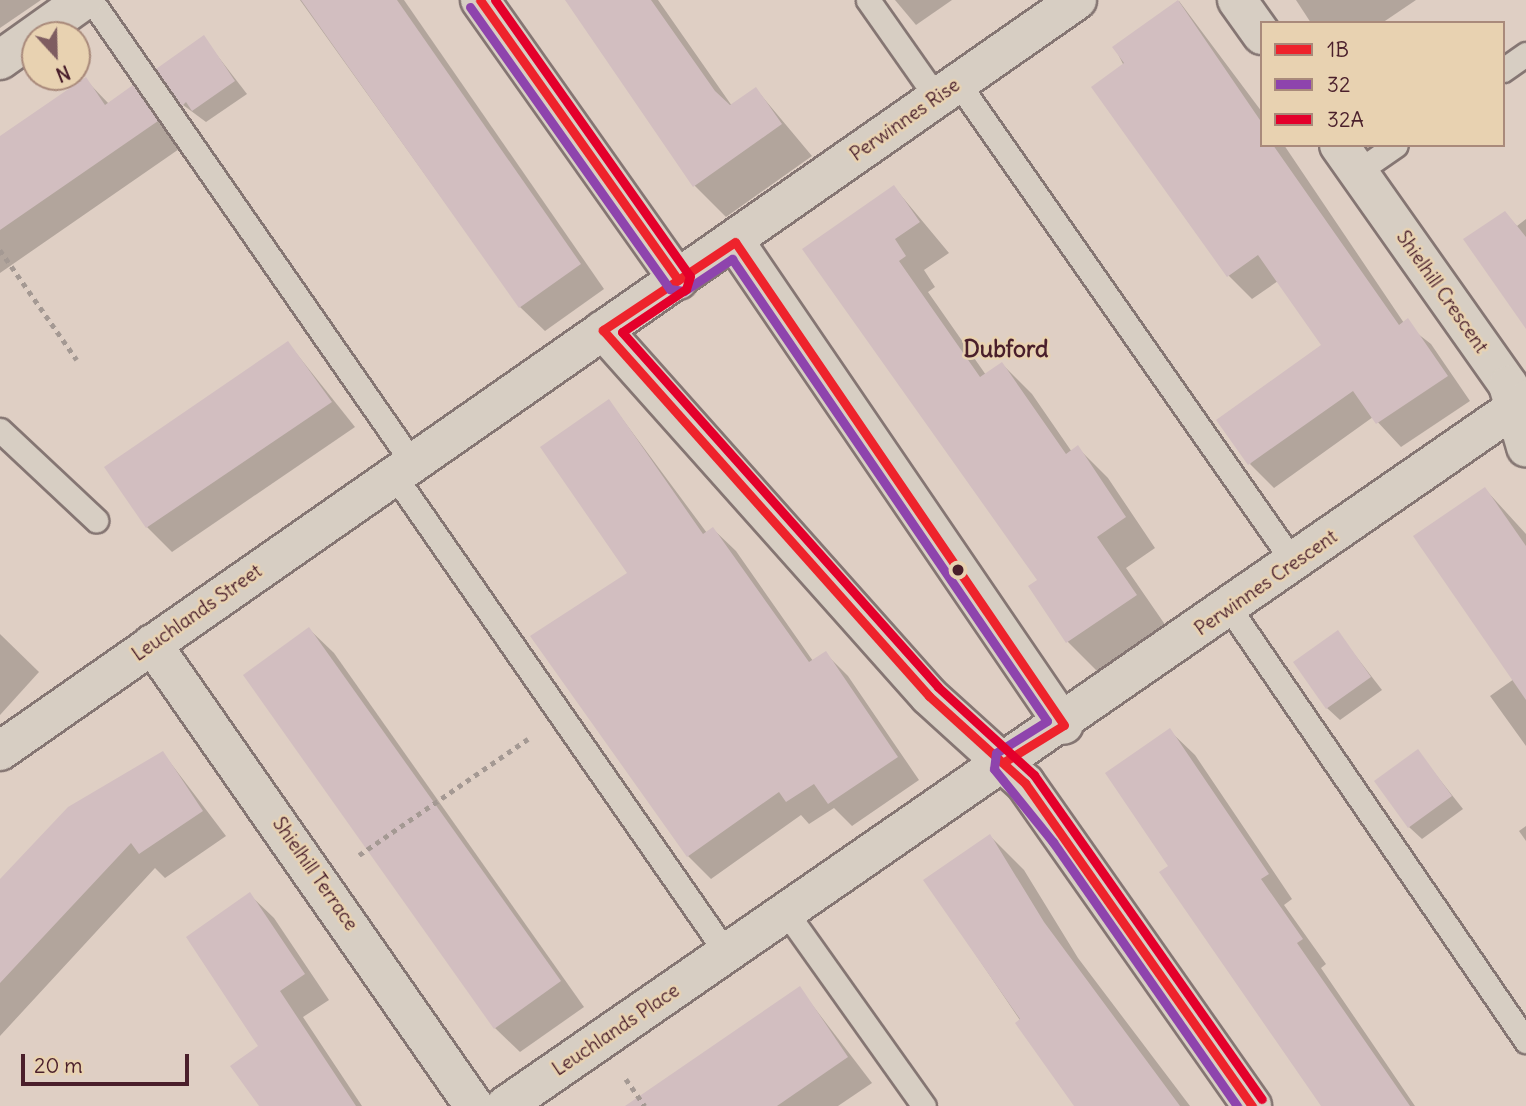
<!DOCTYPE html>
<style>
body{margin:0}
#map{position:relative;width:1526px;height:1106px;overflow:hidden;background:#dfcfc4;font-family:Delius,sans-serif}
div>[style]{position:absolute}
.shadow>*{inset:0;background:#0003}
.building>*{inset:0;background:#d2bec0}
.path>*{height:4.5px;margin-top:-2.25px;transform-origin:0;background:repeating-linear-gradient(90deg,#a49993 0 5px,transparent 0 10px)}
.roads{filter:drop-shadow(2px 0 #857673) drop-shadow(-2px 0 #857673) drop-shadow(0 2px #857673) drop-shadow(0 -2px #857673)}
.lane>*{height:23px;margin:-11.5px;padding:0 11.5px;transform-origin:11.5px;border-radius:11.5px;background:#d7cec3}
.street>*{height:38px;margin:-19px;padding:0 19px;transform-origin:19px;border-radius:19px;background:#d7cec3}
.bus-1>*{height:9px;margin:-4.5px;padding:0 4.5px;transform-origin:4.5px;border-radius:4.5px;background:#ee232c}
.bus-2>*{height:9px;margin:-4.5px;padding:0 4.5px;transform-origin:4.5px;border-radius:4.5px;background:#8e44ad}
.bus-3>*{height:9px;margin:-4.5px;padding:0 4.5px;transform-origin:4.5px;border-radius:4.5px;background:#e4002b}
.dots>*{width:19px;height:19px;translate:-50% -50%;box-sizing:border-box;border:4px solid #e8d2b1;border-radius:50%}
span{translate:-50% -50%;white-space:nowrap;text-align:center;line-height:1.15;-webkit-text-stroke:5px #e8d2b1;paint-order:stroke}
.street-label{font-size:19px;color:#4a1f2b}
.quarter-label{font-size:23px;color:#4a1f2b;font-weight:700}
.legend{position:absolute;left:1260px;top:21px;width:245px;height:126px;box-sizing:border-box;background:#e8d2b1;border:2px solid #a98a7b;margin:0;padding:9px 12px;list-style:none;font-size:21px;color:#4a1f2b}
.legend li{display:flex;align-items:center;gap:14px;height:35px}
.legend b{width:35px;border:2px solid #a98a7b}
.north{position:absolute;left:21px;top:21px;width:70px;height:70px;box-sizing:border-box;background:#e8d2b1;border:2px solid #a98a7b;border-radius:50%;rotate:158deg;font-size:19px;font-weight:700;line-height:28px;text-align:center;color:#4a1f2b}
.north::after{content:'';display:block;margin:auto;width:24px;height:32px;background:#7e5d61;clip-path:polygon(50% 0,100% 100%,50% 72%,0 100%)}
.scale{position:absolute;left:21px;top:1054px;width:168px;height:32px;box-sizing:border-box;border:4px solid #4a1f2b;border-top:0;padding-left:9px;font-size:21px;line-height:24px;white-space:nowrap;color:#4a1f2b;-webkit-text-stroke:5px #e8d2b1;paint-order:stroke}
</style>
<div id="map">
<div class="shadow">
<i style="clip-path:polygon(0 0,41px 0,0 28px)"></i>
<i style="clip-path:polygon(300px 0,404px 0,604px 289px,545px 331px,520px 307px)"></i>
<i style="clip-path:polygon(570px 0,658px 0,732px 106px,756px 89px,812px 156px,726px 217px,695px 186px)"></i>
<i style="clip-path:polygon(895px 0,952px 0,916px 25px)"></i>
<i style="clip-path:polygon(1296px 0,1416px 0,1382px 23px,1311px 23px)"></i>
<i style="clip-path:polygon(1179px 1px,1262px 112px,1262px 145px,1284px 145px,1404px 323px,1431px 344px,1470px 401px,1401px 447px,1373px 417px,1274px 488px,1250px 464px,1323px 346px,1278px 281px,1252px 299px,1229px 276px,1115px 48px)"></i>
<i style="clip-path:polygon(203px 37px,247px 94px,206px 122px,183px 105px)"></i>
<i style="clip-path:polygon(86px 80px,109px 104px,133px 87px,182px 147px,0 273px,0 139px)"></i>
<i style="clip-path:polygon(894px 187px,949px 253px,924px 270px,935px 287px,928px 292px,986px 375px,1002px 364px,1032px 394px,1072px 452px,1078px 448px,1108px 478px,1155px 548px,1126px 568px,1166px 626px,1098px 672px,1068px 642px,1040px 581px,805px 249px)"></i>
<i style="clip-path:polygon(1505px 213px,1517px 226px,1526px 219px,1526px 326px)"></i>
<i style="clip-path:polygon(288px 343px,355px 427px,172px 552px,147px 527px)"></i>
<i style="clip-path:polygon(609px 401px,707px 533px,713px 529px,736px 551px,813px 661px,825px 653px,848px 676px,919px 780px,852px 826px,834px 808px,809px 824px,801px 815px,711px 879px,688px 856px,533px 636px,629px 574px)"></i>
<i style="clip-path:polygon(1485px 489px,1526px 534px,1526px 746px,1490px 696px,1514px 679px)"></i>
<i style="clip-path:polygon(309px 629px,334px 653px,584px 1007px,520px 1052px,495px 1028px)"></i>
<i style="clip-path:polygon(1338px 633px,1382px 690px,1340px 720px,1327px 708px)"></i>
<i style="clip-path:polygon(0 634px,39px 672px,0 715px)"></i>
<i style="clip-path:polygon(1170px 731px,1195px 755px,1292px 899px,1284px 905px,1326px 964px,1321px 968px,1415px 1106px,1323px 1106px,1171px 866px)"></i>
<i style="clip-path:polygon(1418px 752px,1463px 809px,1422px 839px,1409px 827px)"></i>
<i style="clip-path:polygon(163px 753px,226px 836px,165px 878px,155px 868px,0 1036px,0 881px)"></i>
<i style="clip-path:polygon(1526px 826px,1526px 841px,1519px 831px)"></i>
<i style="clip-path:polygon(990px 836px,1024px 870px,1078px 958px,1190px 1106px,1078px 1106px,926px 881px)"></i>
<i style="clip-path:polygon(249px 894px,274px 918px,329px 1000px,303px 1017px,362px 1106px,262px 1106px)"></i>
<i style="clip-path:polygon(800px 989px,872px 1083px,838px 1106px,632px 1106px)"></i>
</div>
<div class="building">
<i style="clip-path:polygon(301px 0,397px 0,581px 264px,519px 308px)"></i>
<i style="clip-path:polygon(565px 0,651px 0,715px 91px,730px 105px,756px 87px,782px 124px,693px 187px)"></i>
<i style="clip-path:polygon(1178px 0,1262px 123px,1262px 145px,1273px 145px,1399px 325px,1408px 318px,1448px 376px,1376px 424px,1353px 391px,1248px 465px,1216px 420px,1321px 345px,1258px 255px,1227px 277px,1091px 87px,1124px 63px,1112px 47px)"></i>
<i style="clip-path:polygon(204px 35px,235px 81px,192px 111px,186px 102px,182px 106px,156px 69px)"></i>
<i style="clip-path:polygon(86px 77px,105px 105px,133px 85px,158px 121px,0 230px,0 136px)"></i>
<i style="clip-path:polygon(894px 185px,920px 222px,895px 239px,906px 256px,899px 261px,980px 377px,1002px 362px,1066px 454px,1078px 445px,1126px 517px,1097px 537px,1137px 595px,1066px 643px,1028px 586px,1037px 580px,802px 249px)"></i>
<i style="clip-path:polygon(1505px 211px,1526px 237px,1526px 329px,1463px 239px)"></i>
<i style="clip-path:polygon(288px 341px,332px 402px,146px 528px,104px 467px)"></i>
<i style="clip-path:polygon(609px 399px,703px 534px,713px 527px,809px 662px,826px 651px,898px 757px,828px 804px,814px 784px,786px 802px,779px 792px,687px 857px,530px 636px,627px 573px,540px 447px)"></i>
<i style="clip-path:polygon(1485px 487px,1526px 546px,1526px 700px,1413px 536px)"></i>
<i style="clip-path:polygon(309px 627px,561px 981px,494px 1029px,243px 675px)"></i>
<i style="clip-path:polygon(1338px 630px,1371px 677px,1326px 709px,1293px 662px)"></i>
<i style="clip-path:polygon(1170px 728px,1269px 874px,1261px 879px,1303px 939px,1297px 943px,1410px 1106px,1321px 1106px,1159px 872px,1168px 866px,1105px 773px)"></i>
<i style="clip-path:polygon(1418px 749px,1452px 796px,1408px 828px,1374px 781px)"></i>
<i style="clip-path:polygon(163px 751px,203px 811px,139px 854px,131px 843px,0 983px,0 879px,68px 807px)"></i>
<i style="clip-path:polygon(990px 834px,1044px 922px,1180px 1106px,1074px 1106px,1015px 1023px,1020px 1019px,923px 880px)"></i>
<i style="clip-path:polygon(250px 892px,305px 974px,280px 991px,356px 1106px,259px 1106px,230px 1066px,258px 1046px,186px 937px)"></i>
<i style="clip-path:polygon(800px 986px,848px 1057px,777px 1106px,625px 1106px)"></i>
</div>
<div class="path">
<i style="left:0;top:250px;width:134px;rotate:55deg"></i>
<i style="left:359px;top:855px;width:205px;rotate:-34.5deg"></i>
<i style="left:626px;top:1079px;width:33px;rotate:55deg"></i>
</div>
<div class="roads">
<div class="lane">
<i style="left:91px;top:0;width:563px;rotate:55.21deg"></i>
<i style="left:868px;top:0;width:120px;rotate:54.9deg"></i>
<i style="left:1503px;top:70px;width:28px;rotate:-35deg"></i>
<i style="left:958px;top:83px;width:586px;rotate:55.01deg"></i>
<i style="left:1357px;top:172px;width:47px;rotate:-34.7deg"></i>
<i style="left:0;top:430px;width:132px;rotate:43.2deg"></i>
<i style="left:394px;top:475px;width:583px;rotate:55.19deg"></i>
<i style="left:1230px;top:609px;width:524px;rotate:55.58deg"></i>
<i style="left:786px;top:912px;width:238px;rotate:54.6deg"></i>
</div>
<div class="street">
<i style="left:480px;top:0;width:343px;rotate:54.7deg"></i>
<i style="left:1237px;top:0;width:43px;rotate:54.5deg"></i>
<i style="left:0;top:60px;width:103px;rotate:-35.5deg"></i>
<i style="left:1339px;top:145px;width:294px;rotate:54.8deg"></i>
<i style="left:1508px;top:385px;width:65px;rotate:73.8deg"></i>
<i style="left:735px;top:242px;width:584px;rotate:55.74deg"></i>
<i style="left:603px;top:330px;width:490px;rotate:48.3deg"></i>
<i style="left:929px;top:696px;width:130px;rotate:42.2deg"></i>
<i style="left:1025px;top:783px;width:395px;rotate:54.9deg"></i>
<i style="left:152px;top:644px;width:563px;rotate:55.12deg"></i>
<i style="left:0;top:751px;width:1313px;rotate:-34.89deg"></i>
<i style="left:505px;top:1106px;width:1241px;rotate:-34.66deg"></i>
</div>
</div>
<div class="bus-1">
<i style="left:480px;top:0;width:343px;rotate:54.7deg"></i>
<i style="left:1004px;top:762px;width:70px;rotate:-31.7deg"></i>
<i style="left:1064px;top:725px;width:584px;rotate:-124.26deg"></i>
<i style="left:735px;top:242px;width:159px;rotate:146.3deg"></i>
<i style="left:603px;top:330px;width:490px;rotate:48.3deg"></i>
<i style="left:929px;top:696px;width:130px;rotate:42.2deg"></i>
<i style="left:1025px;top:783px;width:395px;rotate:54.9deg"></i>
</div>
<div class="bus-2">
<i style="left:470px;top:7px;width:346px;rotate:54.7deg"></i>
<i style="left:670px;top:289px;width:14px;rotate:8deg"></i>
<i style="left:684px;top:291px;width:58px;rotate:-33.7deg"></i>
<i style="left:732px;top:259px;width:559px;rotate:55.71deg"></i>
<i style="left:1047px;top:721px;width:60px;rotate:147.9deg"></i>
<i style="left:996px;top:753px;width:16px;rotate:97deg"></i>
<i style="left:994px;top:769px;width:94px;rotate:51.1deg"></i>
<i style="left:1053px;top:842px;width:322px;rotate:55.1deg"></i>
</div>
<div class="bus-3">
<i style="left:495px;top:0;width:338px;rotate:54.8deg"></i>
<i style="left:690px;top:276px;width:14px;rotate:107deg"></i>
<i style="left:686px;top:289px;width:77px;rotate:146.1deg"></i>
<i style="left:622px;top:332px;width:475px;rotate:48.3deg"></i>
<i style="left:938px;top:687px;width:130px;rotate:42.5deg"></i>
<i style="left:1034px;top:775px;width:396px;rotate:54.9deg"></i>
</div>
<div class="dots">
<i style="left:958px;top:570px;background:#4a1f2b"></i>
</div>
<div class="street-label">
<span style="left:905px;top:120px;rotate:-35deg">Perwinnes Rise</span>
<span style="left:1442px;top:292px;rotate:55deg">Shielhill Crescent</span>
<span style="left:1266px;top:583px;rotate:-35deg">Perwinnes Crescent</span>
<span style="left:197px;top:613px;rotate:-35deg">Leuchlands Street</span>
<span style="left:315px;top:874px;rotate:55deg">Shielhill Terrace</span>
<span style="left:616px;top:1030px;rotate:-34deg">Leuchlands Place</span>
</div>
<div class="quarter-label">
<span style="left:1006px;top:349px">Dubford</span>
</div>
<ul class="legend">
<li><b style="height:9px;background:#ee232c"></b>1B</li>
<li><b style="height:9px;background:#8e44ad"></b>32</li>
<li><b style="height:9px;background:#e4002b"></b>32A</li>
</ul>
<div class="north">N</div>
<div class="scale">20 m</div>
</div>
